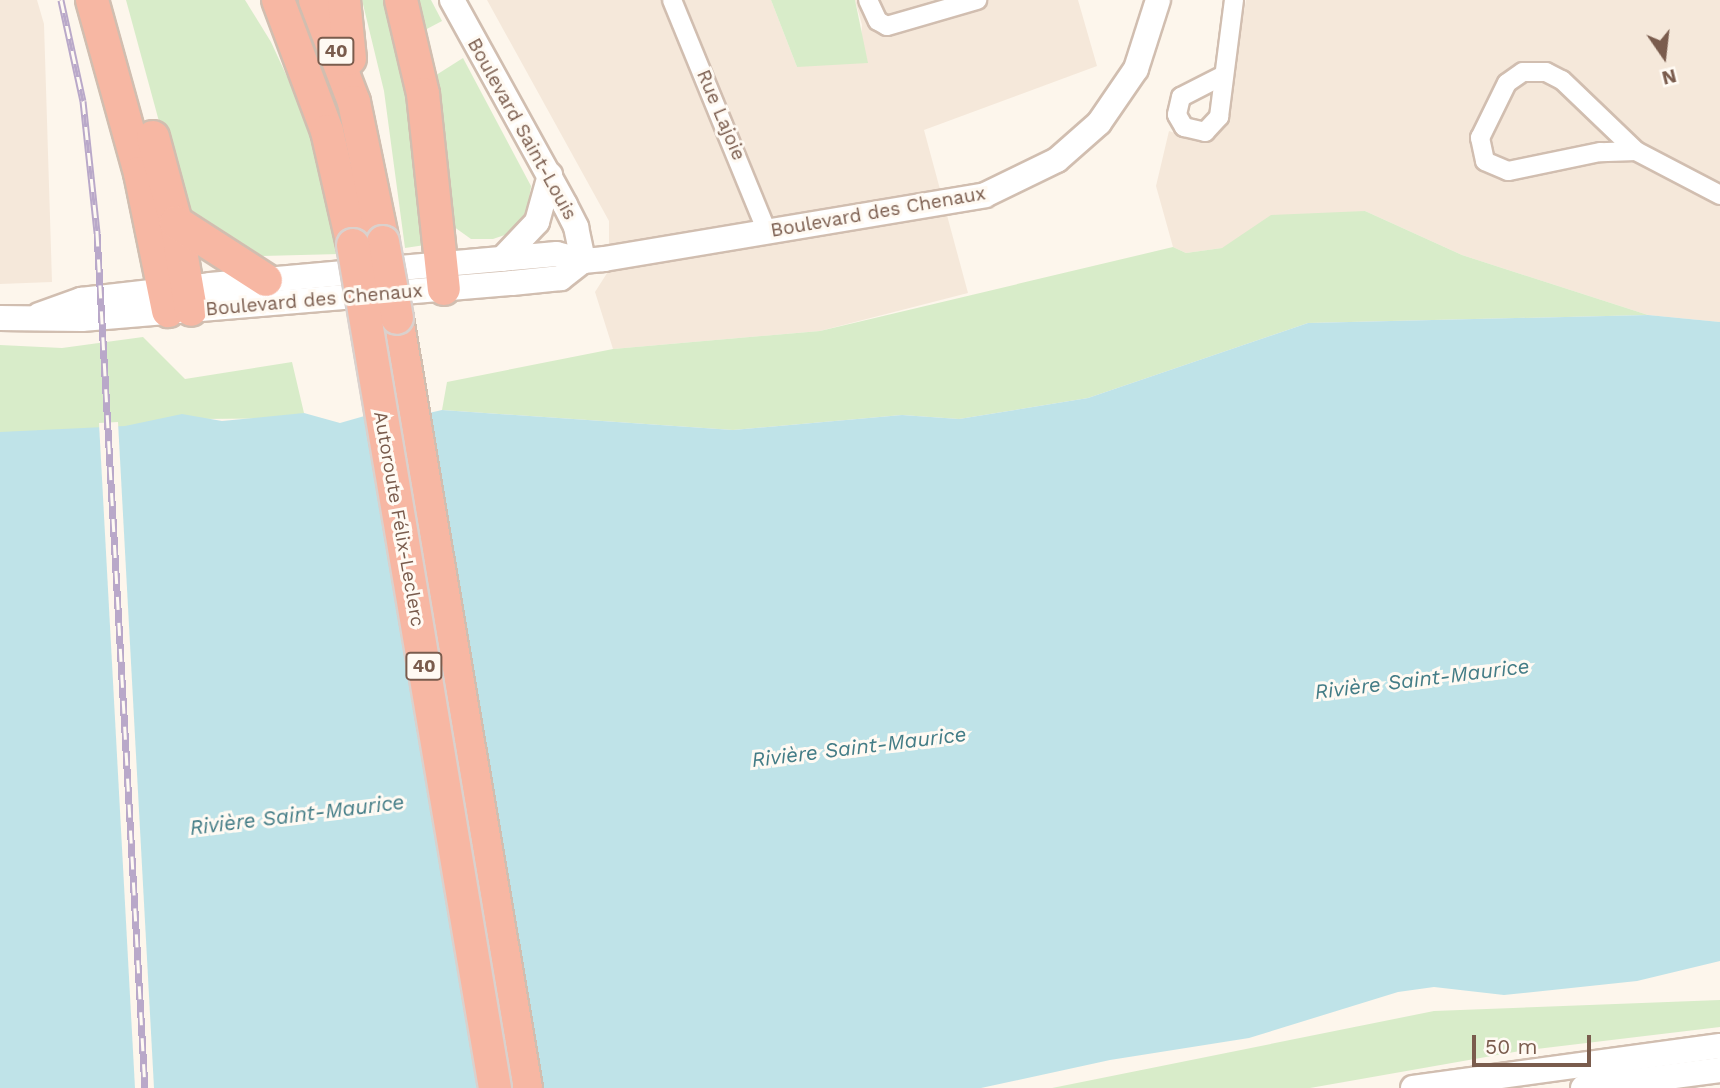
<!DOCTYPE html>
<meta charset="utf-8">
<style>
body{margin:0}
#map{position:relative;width:1720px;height:1088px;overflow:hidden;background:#fdf6ec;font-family:"Work Sans",sans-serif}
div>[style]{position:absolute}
.residential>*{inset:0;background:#f5e8da}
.green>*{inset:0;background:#d8ecc9}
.water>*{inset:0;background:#bfe3e8}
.pier>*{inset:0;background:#fdf6ec}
.roads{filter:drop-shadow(2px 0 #d1beb0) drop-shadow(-2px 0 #d1beb0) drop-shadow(0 2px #d1beb0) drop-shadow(0 -2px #d1beb0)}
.street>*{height:18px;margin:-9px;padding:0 9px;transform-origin:9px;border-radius:9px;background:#fff}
.secondary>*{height:24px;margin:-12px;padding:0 12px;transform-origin:12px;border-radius:12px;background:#fff}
.highway>*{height:32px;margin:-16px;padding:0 16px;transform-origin:16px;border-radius:16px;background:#f7b7a3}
.rail>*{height:7px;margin-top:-3.5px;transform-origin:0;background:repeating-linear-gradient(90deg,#fffaf3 0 13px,#b9a8c9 0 26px);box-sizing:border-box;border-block:2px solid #b9a8c9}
.bridges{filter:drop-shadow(2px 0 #dad1cd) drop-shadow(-2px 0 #dad1cd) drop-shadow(0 2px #dad1cd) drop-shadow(0 -2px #dad1cd)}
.highway-bridge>*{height:32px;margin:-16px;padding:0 16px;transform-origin:16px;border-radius:16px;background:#f7b7a3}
span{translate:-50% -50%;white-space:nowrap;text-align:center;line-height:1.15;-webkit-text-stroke:6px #fffaf3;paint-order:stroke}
.shield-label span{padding:2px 5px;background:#fffaf3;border:2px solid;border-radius:5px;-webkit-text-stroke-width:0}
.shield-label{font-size:18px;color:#7a5c4d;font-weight:700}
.street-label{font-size:19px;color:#7a5c4d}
.water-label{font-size:21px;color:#437c86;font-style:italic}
.north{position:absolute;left:1629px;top:21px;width:70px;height:70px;-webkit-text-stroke:5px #fffaf3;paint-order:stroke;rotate:166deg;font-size:19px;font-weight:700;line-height:28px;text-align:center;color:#7a5c4d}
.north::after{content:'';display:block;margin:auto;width:24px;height:32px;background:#7a5c4d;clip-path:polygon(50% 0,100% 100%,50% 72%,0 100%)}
.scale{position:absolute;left:1472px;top:1035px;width:119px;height:32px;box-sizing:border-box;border:4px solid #7a5c4d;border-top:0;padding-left:9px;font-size:21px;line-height:24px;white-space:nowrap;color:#7a5c4d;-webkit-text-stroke:5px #fffaf3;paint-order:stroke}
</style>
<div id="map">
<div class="residential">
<i style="clip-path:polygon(0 0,37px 0,44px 24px,52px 282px,0 284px)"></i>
<i style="clip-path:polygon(487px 0,771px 0,797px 67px,861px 39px,862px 25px,855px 0,1078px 0,1097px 66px,924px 130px,968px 293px,820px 331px,613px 349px,595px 292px,609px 270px,609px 221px)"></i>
<i style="clip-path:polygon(1246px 0,1720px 0,1720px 322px,1648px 315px,1462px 255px,1365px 211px,1222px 248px,1186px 253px,1173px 247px,1156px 186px,1169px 131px,1195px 140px,1214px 135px,1224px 123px)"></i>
</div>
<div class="green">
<i style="clip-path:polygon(126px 0,245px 0,271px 42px,307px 120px,321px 162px,340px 254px,262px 256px,206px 232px,186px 208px,176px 184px)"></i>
<i style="clip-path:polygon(362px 0,392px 0,405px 46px,425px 245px,405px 248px,384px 91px)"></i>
<i style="clip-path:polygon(413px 0,431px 0,442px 21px,423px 31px)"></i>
<i style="clip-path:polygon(771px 0,855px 0,868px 63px,797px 67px)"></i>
<i style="clip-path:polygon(463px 58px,531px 186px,526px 219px,511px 233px,493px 239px,471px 239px,450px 224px,433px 77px)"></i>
<i style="clip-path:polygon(1365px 211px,1462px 255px,1648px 315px,1308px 323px,1088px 398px,959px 419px,902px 415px,733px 430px,442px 410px,447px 382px,613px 349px,820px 331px,1173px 247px,1186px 253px,1222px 248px,1271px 215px)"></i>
<i style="clip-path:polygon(143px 337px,185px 379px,292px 362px,304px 413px,292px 418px,199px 419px,0 441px,0 345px,62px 348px)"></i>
<i style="clip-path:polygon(1720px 1000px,1720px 1027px,1520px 1051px,1310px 1088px,1052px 1088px,1434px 1011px)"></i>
</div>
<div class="water">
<i style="clip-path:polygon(1648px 315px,1720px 322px,1720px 961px,1637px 981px,1504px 995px,1434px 987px,1398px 992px,1249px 1038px,1110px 1060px,981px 1088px,0 1088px,0 432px,125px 426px,182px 414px,222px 421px,304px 413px,340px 423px,368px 415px,416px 416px,442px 410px,733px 430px,902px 415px,959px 419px,1088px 398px,1308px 323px)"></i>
</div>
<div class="pier">
<i style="clip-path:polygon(118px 422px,154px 1088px,135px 1088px,99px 423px)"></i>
</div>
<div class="roads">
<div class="street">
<i style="left:672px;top:0;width:251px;rotate:67.7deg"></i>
<i style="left:868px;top:0;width:23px;rotate:65deg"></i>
<i style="left:878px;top:21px;width:10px;rotate:29deg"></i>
<i style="left:887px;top:26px;width:94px;rotate:-16.1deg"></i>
<i style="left:1224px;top:75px;width:48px;rotate:152.9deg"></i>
<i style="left:1181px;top:97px;width:18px;rotate:103deg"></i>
<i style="left:1177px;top:115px;width:14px;rotate:60deg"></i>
<i style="left:1184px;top:127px;width:22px;rotate:13deg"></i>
<i style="left:1205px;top:132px;width:21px;rotate:-47deg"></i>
<i style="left:1219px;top:117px;width:118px;rotate:-82.7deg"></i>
<i style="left:1636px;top:151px;width:36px;rotate:178deg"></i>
<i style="left:1600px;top:152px;width:94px;rotate:168.3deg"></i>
<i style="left:1508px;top:171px;width:25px;rotate:-157deg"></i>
<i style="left:1485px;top:161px;width:24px;rotate:-102deg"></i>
<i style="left:1480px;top:138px;width:61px;rotate:-63.9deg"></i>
<i style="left:1507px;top:83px;width:19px;rotate:-35deg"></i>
<i style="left:1523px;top:72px;width:23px"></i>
<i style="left:1546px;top:72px;width:18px;rotate:27deg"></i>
<i style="left:1562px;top:80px;width:103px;rotate:43.8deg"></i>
<i style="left:1636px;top:151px;width:95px;rotate:27.6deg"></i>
</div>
<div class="secondary">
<i style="left:452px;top:0;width:234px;rotate:61.1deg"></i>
<i style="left:565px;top:205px;width:25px;rotate:63deg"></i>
<i style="left:576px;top:227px;width:35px;rotate:78deg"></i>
<i style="left:502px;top:259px;width:51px;rotate:-46.6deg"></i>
<i style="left:537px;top:222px;width:49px;rotate:-74.5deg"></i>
<i style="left:39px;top:315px;width:45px;rotate:-19.7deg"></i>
<i style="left:81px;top:300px;width:130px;rotate:-6.6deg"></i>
<i style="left:210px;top:285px;width:348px;rotate:-5.1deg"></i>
<i style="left:557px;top:254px;width:27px;rotate:15deg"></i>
<i style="left:583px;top:261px;width:21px;rotate:-5deg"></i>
<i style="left:604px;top:259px;width:386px;rotate:-9.5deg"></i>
<i style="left:985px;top:195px;width:80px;rotate:-25.9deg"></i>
<i style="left:1057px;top:160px;width:56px;rotate:-41.4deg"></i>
<i style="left:1099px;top:123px;width:65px;rotate:-55.6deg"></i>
<i style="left:1136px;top:69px;width:72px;rotate:-72.3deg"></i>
<i style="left:0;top:318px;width:82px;rotate:0.7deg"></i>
<i style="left:82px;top:319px;width:432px;rotate:-4.8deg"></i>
<i style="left:512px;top:283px;width:49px;rotate:-5.8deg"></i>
<i style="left:561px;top:278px;width:28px;rotate:-38deg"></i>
<i style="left:1413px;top:1088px;width:310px;rotate:-7.8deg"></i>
<i style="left:1583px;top:1088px;width:138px;rotate:-7.5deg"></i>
</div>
<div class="highway">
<i style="left:92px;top:0;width:180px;rotate:74.5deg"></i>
<i style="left:140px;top:173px;width:141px;rotate:78.5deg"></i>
<i style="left:278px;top:0;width:140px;rotate:69.5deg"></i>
<i style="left:327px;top:131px;width:117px;rotate:77.2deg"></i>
<i style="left:315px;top:0;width:109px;rotate:69.1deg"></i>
<i style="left:354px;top:102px;width:143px;rotate:78.3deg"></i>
<i style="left:344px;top:0;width:59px;rotate:84.2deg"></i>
<i style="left:401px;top:0;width:97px;rotate:76.8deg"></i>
<i style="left:423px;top:94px;width:196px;rotate:83.9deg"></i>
<i style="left:153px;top:137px;width:88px;rotate:74.9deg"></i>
<i style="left:176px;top:222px;width:89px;rotate:80.3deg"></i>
<i style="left:176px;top:222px;width:107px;rotate:32.8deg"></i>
<i style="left:397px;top:318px;width:781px;rotate:80.49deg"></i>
</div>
</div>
<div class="rail">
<i style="left:61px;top:0;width:103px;rotate:77.7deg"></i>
<i style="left:83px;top:101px;width:133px;rotate:83.9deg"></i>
<i style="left:97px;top:233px;width:856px;rotate:86.79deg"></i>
</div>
<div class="bridges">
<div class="highway-bridge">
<i style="left:383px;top:242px;width:77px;rotate:79.6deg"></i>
<i style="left:353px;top:245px;width:855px;rotate:80.44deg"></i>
</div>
</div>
<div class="shield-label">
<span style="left:336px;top:51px">40</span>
<span style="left:424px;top:666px">40</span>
</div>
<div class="street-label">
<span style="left:721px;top:115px;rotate:67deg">Rue Lajoie</span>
<span style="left:522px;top:129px;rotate:61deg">Boulevard Saint-Louis</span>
<span style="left:878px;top:212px;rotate:-10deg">Boulevard des Chenaux</span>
<span style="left:314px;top:300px;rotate:-5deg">Boulevard des Chenaux</span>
<span style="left:399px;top:519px;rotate:80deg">Autoroute Félix-Leclerc</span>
</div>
<div class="water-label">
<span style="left:1422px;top:679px;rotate:-7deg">Rivière Saint-Maurice</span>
<span style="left:859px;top:747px;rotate:-7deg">Rivière Saint-Maurice</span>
<span style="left:297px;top:815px;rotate:-7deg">Rivière Saint-Maurice</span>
</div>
<div class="north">N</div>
<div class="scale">50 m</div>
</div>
